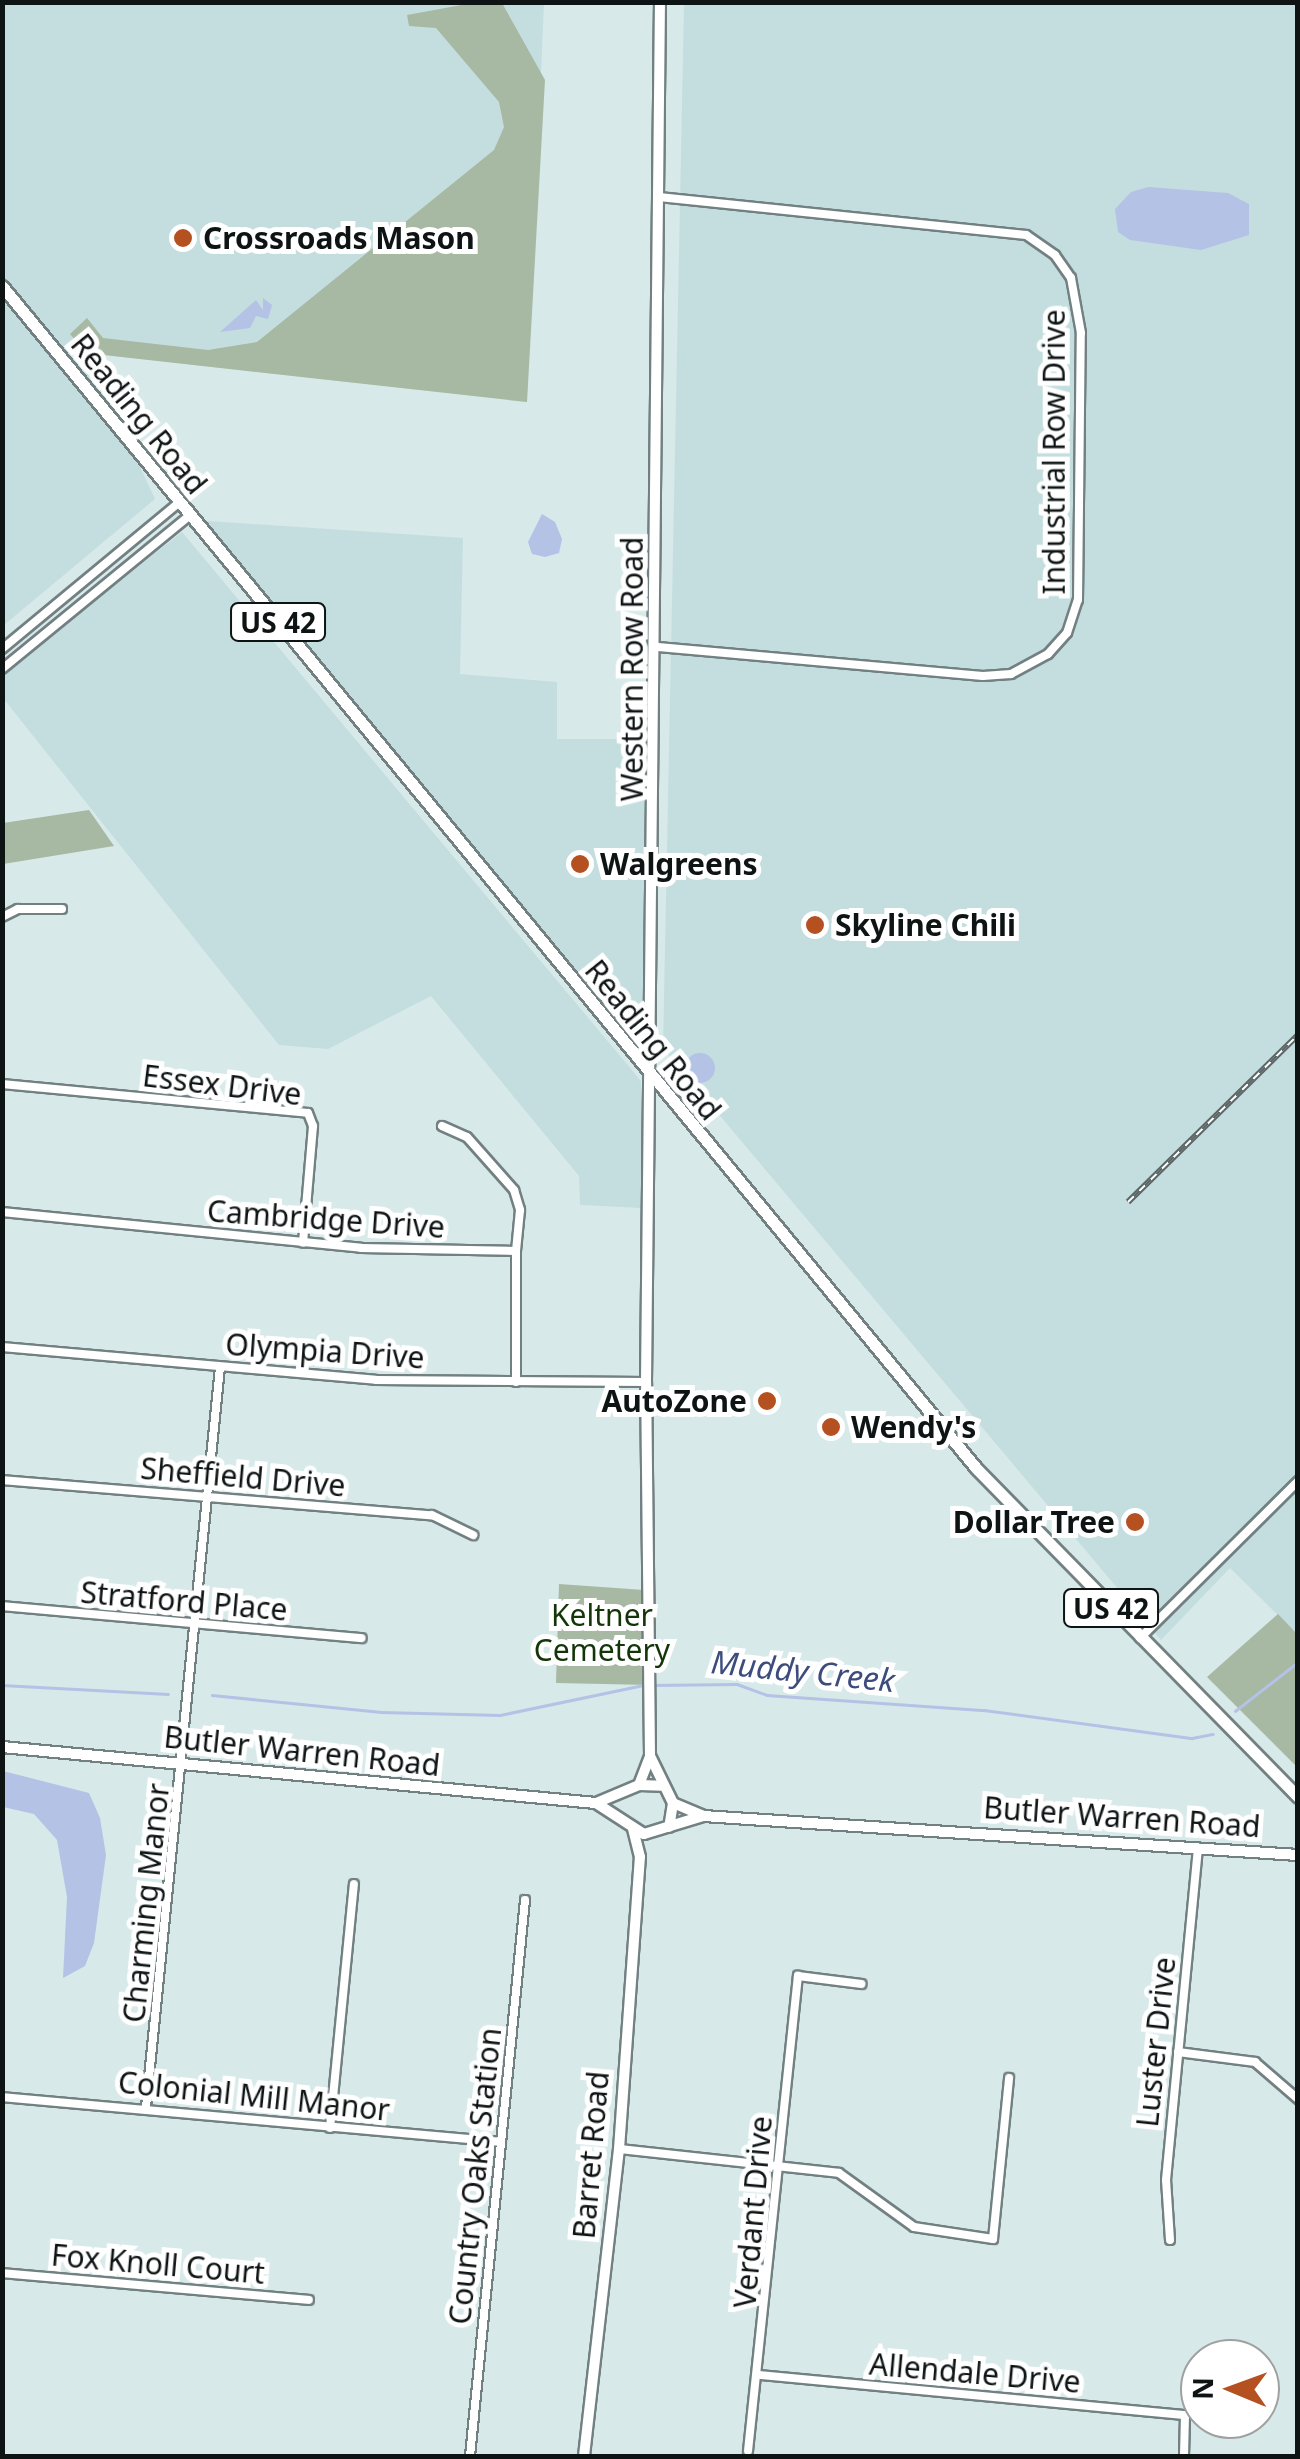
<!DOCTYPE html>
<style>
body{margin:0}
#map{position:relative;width:1300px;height:2459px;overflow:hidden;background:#d8e9ea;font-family:"Noto Sans",sans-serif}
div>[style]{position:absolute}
.built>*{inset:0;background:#c4dee0}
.green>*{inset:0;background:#a7b8a3}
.water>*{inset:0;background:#b4c2e5}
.round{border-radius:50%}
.stream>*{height:2.5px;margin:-1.25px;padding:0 1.25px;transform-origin:1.25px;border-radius:1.25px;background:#b4c2e5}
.roads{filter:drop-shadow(2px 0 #728082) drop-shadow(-2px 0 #728082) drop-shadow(0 2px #728082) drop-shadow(0 -2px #728082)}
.street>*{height:8px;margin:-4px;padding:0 4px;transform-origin:4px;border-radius:4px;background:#fff}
.secondary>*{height:10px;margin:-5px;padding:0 5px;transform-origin:5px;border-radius:5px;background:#fff}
.primary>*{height:11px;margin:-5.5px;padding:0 5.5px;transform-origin:5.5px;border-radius:5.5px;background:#fff}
.rail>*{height:6px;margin-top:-3px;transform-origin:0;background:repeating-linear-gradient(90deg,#fff 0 8px,#5c6666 0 16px);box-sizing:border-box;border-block:2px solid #5c6666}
.dots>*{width:28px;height:28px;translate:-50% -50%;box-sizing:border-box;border:5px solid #fff;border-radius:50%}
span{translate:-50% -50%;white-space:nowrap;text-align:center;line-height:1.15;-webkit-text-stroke:10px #fff;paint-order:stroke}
.shield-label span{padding:2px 8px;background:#fff;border:2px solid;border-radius:8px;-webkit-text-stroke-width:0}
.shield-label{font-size:28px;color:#0e1414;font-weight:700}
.poi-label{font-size:30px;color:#0e1414;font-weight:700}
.left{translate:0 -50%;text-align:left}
.right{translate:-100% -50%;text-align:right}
.street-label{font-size:30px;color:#0e1414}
.park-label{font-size:30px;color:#133609}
.water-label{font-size:32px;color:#3c4c7c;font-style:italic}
.frame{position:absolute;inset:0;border:5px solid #0e1414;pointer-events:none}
.north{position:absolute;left:1180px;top:2339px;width:100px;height:100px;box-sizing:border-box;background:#fff;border:2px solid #9fa1a1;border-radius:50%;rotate:271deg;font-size:28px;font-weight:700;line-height:40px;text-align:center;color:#0e1414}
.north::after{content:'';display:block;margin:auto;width:35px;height:45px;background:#b55021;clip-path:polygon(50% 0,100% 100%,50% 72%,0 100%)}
</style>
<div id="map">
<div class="built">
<i style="clip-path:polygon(2px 3px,544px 3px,527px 402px,87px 353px,155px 499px,4px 625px)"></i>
<i style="clip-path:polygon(684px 3px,1297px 3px,1297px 1634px,1230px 1568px,1161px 1640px,663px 1048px)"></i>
<i style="clip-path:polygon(194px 520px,463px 538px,460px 674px,557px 682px,557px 739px,657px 739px,650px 1076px)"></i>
<i style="clip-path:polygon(182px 532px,641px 1081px,642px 1208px,580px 1205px,579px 1176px,431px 996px,328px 1049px,279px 1045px,3px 698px,3px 674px)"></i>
</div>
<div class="green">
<i style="clip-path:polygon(478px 2px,502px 3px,545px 80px,527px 402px,86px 353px,70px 334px,87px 318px,103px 338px,208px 350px,257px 342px,494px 150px,504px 127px,499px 102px,436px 28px,409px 26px,407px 15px)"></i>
<i style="clip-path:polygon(89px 810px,114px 846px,3px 864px,3px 823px)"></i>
<i style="clip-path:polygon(559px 1584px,644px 1590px,651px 1685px,556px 1683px)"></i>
<i style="clip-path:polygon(1278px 1614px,1297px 1634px,1297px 1767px,1207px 1677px)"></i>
</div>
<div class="water">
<i style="clip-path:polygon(1148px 187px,1228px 193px,1249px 204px,1249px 235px,1201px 250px,1130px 240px,1118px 232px,1115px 209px,1131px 192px)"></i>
<i style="clip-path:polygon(263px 298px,272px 305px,268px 319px,256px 316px,250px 328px,220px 332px,256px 300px,263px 310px)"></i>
<i style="clip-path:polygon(542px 514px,555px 522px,562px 539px,559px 553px,545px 557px,532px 554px,528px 542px)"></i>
<i class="round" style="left:685px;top:1053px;width:30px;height:30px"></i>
<i style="clip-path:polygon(3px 1771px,89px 1793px,100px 1818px,106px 1855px,94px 1943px,85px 1966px,63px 1978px,67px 1897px,57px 1840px,34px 1814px,3px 1807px)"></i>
</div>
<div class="stream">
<i style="left:2px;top:1685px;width:166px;rotate:3.1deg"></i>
<i style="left:651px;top:1685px;width:86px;rotate:-0.7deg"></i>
<i style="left:737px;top:1684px;width:32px;rotate:20deg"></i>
<i style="left:767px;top:1695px;width:218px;rotate:4deg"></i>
<i style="left:984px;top:1710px;width:210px;rotate:7.7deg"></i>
<i style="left:1192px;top:1738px;width:21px;rotate:-11deg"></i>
<i style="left:212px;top:1695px;width:170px;rotate:5.7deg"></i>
<i style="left:381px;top:1712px;width:119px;rotate:1.4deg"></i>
<i style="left:500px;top:1715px;width:146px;rotate:-11.8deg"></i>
<i style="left:1235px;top:1711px;width:80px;rotate:-37.9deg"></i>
</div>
<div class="roads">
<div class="street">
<i style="left:658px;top:647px;width:326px;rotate:5.1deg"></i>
<i style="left:983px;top:676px;width:28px;rotate:-4deg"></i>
<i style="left:1011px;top:674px;width:42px;rotate:-28.4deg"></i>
<i style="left:1048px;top:654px;width:28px;rotate:-48deg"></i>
<i style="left:1067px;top:633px;width:35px;rotate:-72deg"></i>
<i style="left:1078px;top:600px;width:267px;rotate:-89.4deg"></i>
<i style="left:1081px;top:333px;width:56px;rotate:-100.3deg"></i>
<i style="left:1071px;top:278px;width:28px;rotate:-125deg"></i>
<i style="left:1055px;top:255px;width:35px;rotate:-145deg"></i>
<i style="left:1026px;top:235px;width:369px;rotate:-174.1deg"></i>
<i style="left:2px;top:649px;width:231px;rotate:-39.6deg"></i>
<i style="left:2px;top:669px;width:243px;rotate:-39.3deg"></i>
<i style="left:2px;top:917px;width:18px;rotate:-27deg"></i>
<i style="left:18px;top:909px;width:44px"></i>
<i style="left:2px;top:1084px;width:307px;rotate:5.4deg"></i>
<i style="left:308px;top:1113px;width:14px;rotate:69deg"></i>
<i style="left:313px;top:1126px;width:117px;rotate:94.9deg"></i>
<i style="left:442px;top:1126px;width:27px;rotate:24deg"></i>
<i style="left:467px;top:1137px;width:71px;rotate:48.4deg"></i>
<i style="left:514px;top:1190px;width:21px;rotate:73deg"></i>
<i style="left:520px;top:1210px;width:41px;rotate:95.6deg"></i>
<i style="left:2px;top:1212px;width:361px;rotate:5.7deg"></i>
<i style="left:361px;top:1248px;width:155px;rotate:1.1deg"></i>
<i style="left:516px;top:1251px;width:131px;rotate:90deg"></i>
<i style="left:2px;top:1347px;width:375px;rotate:5deg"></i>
<i style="left:376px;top:1380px;width:270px;rotate:0.4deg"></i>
<i style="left:2px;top:1480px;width:431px;rotate:4.7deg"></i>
<i style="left:432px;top:1515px;width:46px;rotate:26deg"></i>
<i style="left:2px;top:1606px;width:361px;rotate:5.1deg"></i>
<i style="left:1140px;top:1638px;width:223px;rotate:-44.8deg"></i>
<i style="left:1178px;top:2052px;width:78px;rotate:7.4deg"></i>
<i style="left:1255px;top:2062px;width:57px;rotate:40.7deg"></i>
<i style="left:2px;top:2097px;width:501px;rotate:5.15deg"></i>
<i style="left:146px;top:2107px;width:744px;rotate:-84.29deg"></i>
<i style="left:330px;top:2128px;width:245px;rotate:-84.4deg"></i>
<i style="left:619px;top:2149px;width:221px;rotate:6.2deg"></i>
<i style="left:839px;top:2173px;width:92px;rotate:35.8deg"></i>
<i style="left:914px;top:2227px;width:80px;rotate:8.6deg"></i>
<i style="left:993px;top:2239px;width:162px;rotate:-84.3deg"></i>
<i style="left:1170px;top:2240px;width:60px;rotate:-93.8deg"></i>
<i style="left:1166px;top:2180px;width:334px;rotate:-84.5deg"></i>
<i style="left:2px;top:2273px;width:308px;rotate:5deg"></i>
<i style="left:760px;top:2375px;width:427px;rotate:5.4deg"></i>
<i style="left:1185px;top:2415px;width:41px;rotate:91.4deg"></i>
<i style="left:748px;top:2451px;width:478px;rotate:-84deg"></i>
<i style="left:798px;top:1976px;width:64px;rotate:7.2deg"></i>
<i style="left:470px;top:2456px;width:559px;rotate:-84.35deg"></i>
</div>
<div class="secondary">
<i style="left:2px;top:1747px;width:597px;rotate:5.39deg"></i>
<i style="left:596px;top:1803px;width:57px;rotate:32.9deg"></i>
<i style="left:644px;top:1834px;width:62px;rotate:-17deg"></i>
<i style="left:650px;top:1756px;width:52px;rotate:63.9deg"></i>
<i style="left:673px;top:1803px;width:24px;rotate:99deg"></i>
<i style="left:639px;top:1785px;width:31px;rotate:-69deg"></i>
<i style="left:650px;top:1756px;width:374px;rotate:-90.6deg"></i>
<i style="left:646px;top:1382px;width:1380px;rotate:-89.42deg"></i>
<i style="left:596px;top:1803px;width:47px;rotate:-22.7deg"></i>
<i style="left:639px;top:1785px;width:23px;rotate:2deg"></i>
<i style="left:673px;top:1803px;width:33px;rotate:23deg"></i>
<i style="left:703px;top:1816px;width:596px;rotate:3.75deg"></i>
<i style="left:584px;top:2456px;width:309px;rotate:-83.5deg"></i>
<i style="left:619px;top:2149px;width:293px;rotate:-85.9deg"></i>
<i style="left:640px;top:1857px;width:29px;rotate:-104deg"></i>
</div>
<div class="primary">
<i style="left:2px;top:286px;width:1532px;rotate:50.51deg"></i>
<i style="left:976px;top:1468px;width:460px;rotate:45.6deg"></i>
</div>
</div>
<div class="rail">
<i style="left:1128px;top:1202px;width:238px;rotate:-44.5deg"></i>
</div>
<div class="dots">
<i style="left:183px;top:238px;background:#b55021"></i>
<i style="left:580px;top:864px;background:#b55021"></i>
<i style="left:815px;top:925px;background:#b55021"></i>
<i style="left:767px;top:1401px;background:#b55021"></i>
<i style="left:831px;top:1427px;background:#b55021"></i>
<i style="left:1135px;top:1522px;background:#b55021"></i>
</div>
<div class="shield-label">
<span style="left:278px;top:622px">US 42</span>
<span style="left:1111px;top:1608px">US 42</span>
</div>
<div class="poi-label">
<span class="left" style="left:203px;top:238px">Crossroads Mason</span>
<span class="left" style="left:600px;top:864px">Walgreens</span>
<span class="left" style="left:835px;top:925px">Skyline Chili</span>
<span class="right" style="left:747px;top:1401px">AutoZone</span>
<span class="left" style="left:851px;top:1427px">Wendy's</span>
<span class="right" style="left:1115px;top:1522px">Dollar Tree</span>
</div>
<div class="street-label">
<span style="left:139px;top:414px;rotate:51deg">Reading Road</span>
<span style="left:1054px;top:452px;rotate:-90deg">Industrial Row Drive</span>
<span style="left:632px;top:669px;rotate:-90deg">Western Row Road</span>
<span style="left:653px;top:1040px;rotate:51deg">Reading Road</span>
<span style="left:222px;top:1085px;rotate:7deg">Essex Drive</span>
<span style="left:326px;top:1219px;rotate:4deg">Cambridge Drive</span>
<span style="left:325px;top:1351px;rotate:4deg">Olympia Drive</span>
<span style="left:243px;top:1477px;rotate:5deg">Sheffield Drive</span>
<span style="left:184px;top:1601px;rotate:5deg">Stratford Place</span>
<span style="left:302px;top:1751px;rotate:6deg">Butler Warren Road</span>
<span style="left:1122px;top:1817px;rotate:4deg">Butler Warren Road</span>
<span style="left:146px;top:1903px;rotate:-84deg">Charming Manor</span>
<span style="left:1156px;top:2042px;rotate:-84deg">Luster Drive</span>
<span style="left:254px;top:2096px;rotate:6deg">Colonial Mill Manor</span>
<span style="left:591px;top:2155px;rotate:-85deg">Barret Road</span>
<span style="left:475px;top:2176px;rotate:-84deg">Country Oaks Station</span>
<span style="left:753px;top:2212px;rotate:-85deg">Verdant Drive</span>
<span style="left:158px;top:2264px;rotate:5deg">Fox Knoll Court</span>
<span style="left:975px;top:2373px;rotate:5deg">Allendale Drive</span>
</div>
<div class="park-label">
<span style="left:602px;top:1632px">Keltner<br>Cemetery</span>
</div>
<div class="water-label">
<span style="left:803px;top:1671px;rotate:6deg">Muddy Creek</span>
</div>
<div class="frame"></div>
<div class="north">N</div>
</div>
